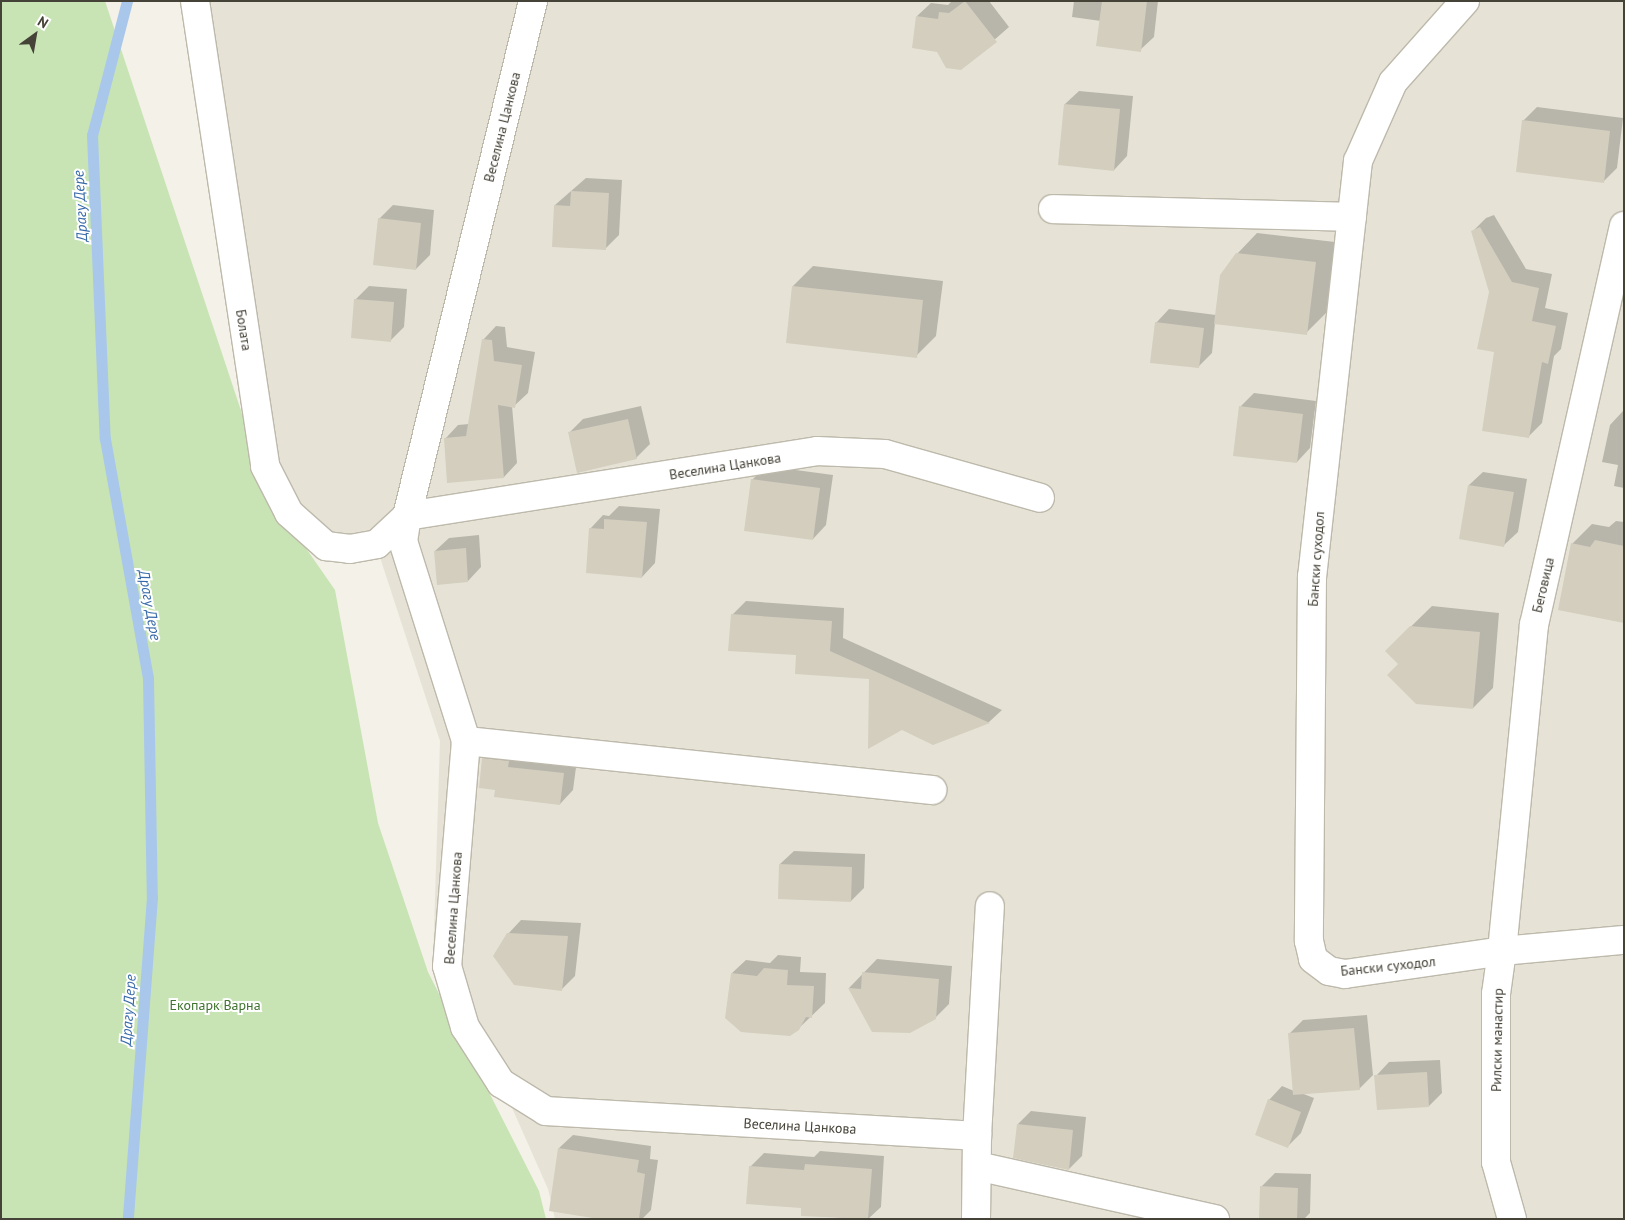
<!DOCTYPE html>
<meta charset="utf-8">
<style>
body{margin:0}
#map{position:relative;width:1625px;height:1220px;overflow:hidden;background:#f3f1e8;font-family:"PT Sans",sans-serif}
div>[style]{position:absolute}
.residential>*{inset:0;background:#e6e3d6}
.green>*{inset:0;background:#c8e4b4}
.shadow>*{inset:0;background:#0003}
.stream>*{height:11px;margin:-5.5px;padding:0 5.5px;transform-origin:5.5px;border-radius:5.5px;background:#a9c7eb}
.building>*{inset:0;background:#d3cebe}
.roads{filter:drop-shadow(1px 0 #bdb9ab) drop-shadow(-1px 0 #bdb9ab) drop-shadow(0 1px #bdb9ab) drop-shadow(0 -1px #bdb9ab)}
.minor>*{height:28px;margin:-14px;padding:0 14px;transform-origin:14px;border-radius:14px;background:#fff}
span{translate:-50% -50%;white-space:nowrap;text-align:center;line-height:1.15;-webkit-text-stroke:4px #fff;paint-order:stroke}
.street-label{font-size:14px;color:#454237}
.park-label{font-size:14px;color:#3f732f}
.water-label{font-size:15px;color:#386aa9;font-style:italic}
.frame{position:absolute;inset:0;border:2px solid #454237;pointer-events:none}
.north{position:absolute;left:10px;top:10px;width:50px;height:50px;-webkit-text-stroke:4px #fff;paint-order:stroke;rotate:32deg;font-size:14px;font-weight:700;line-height:20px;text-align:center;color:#454237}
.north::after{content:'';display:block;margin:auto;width:18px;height:22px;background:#454237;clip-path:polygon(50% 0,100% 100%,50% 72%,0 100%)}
</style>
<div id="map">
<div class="residential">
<i style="clip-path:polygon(197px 1px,1624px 1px,1624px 1219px,555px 1219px,548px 1189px,501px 1083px,465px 1027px,433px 961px,440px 741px,373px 536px,354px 540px,324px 533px,296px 503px,278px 462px)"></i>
</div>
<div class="green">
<i style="clip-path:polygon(1px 1px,105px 1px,269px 495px,335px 590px,378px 823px,428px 972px,539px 1191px,546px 1219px,1px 1219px)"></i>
</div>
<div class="shadow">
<i style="clip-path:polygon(952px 1px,989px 1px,1009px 27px,961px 69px,917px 16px,931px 3px,948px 5px)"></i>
<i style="clip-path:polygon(1074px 1px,1158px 1px,1154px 37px,1140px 50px,1101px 21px,1072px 17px)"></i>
<i style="clip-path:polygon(1079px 91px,1133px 96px,1127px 156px,1114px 170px,1065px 104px)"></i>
<i style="clip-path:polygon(1537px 107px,1623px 118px,1617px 168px,1604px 181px,1523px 121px)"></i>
<i style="clip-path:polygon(586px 178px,622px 180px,619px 235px,605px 249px,553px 246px,555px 205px)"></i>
<i style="clip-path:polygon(393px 205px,434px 210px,430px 255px,416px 269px,379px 219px)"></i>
<i style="clip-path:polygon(1494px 215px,1526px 269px,1552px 274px,1545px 308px,1568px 313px,1561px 349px,1554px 356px,1542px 423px,1528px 437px,1496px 351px,1490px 292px,1473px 231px,1486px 218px)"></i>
<i style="clip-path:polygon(1257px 233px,1335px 242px,1326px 313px,1306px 333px,1215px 323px,1212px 353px,1198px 367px,1156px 323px,1169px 309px,1216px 315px,1237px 254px)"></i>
<i style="clip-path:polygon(813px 266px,943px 281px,936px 336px,916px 356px,793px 286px)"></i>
<i style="clip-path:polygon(369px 286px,407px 289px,404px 327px,391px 340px,355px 300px)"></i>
<i style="clip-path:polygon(496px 326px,505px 327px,507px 347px,535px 352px,528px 393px,514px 406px,512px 406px,517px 463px,504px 477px,445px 439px,458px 425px,469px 424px,483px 340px)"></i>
<i style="clip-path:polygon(1254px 393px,1316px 401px,1310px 448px,1297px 462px,1235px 455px,1241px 406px)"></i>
<i style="clip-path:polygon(641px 406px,650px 444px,636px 458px,569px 433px,583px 419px)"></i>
<i style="clip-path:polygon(1623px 411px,1624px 411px,1624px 488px,1614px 486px,1618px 465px,1602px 462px,1610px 425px)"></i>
<i style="clip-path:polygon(766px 466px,833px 475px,826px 525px,813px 539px,752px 480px)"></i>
<i style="clip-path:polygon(1483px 472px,1527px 479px,1518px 532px,1504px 545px,1460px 538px,1469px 485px)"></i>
<i style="clip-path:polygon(619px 506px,660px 509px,655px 563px,642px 577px,590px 529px,603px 515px,609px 516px)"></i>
<i style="clip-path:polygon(1616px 521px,1624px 522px,1624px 622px,1572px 544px,1592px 524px,1609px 527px)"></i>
<i style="clip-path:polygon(479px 535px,481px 567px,468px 581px,435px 551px,449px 538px)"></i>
<i style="clip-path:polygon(746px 601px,844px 608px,843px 638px,1002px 710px,989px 722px,933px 743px,871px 678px,797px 654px,732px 615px)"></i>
<i style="clip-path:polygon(1432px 606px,1499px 613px,1493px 688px,1473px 708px,1399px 664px,1386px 651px)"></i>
<i style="clip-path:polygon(497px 745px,577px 760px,573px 790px,560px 804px,497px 789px,483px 759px)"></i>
<i style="clip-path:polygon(794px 851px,865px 854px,864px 888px,851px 901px,780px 864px)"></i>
<i style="clip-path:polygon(521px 920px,581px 923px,575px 976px,561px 990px,508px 934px)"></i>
<i style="clip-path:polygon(778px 955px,801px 957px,800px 972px,826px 973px,825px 1003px,798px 1029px,732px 973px,746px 960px,770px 963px)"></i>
<i style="clip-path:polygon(877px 959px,952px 966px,949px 1004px,935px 1018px,849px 988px)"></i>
<i style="clip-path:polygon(1367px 1015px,1373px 1075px,1359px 1089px,1301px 1093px,1314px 1098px,1301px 1133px,1288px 1146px,1269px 1100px,1282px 1086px,1294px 1091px,1290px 1033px,1303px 1020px)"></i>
<i style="clip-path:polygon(1440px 1060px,1442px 1093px,1429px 1106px,1376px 1076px,1389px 1062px)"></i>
<i style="clip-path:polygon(1031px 1111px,1086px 1117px,1082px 1156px,1069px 1169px,1018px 1124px)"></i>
<i style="clip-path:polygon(573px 1135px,651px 1146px,650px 1159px,658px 1160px,651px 1210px,642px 1219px,608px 1219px,559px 1148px)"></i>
<i style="clip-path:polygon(820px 1151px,884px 1156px,881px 1207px,868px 1219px,802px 1215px,803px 1207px,750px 1167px,764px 1153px,814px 1157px)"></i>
<i style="clip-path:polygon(1275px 1173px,1311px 1174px,1310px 1213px,1304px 1219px,1260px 1219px,1261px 1187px)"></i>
</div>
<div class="stream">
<i style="left:127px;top:1px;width:138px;rotate:104.6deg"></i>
<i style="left:92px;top:135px;width:304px;rotate:87.6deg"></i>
<i style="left:105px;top:439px;width:243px;rotate:79.8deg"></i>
<i style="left:148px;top:678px;width:219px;rotate:89deg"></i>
<i style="left:152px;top:897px;width:323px;rotate:94.3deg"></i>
</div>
<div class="building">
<i style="clip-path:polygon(965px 1px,997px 42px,961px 70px,946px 68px,937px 52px,912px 48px,916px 16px,938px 19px,939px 12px,949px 13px)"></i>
<i style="clip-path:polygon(1102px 1px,1147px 1px,1141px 52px,1096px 46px)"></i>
<i style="clip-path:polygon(1064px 104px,1120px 109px,1114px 171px,1058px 165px)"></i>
<i style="clip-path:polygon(1522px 120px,1610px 131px,1604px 183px,1516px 172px)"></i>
<i style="clip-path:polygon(571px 191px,609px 193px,606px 250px,552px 247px,554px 205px,570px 206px)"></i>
<i style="clip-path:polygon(378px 218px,421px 223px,416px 270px,373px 265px)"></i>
<i style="clip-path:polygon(1480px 227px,1512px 282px,1539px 288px,1532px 321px,1556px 326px,1548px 364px,1542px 362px,1529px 438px,1482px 431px,1494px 352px,1477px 349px,1489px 292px,1471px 231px)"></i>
<i style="clip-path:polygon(1236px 253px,1316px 262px,1307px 335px,1214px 324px,1220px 275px)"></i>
<i style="clip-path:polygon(792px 286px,923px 300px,917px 358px,786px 343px)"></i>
<i style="clip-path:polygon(354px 299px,394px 302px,391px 342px,351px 338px)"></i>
<i style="clip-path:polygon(1155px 322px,1204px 328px,1199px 368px,1150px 363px)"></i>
<i style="clip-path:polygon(482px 339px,492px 340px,494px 361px,522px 365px,515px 408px,498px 405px,504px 478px,447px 483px,444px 438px,466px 436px)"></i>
<i style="clip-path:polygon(1239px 406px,1303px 414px,1297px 463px,1233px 456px)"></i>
<i style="clip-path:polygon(628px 419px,637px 459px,577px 473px,568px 432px)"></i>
<i style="clip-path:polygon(751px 479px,820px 488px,813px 540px,744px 531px)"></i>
<i style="clip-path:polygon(1468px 485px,1514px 492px,1504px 547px,1459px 539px)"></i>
<i style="clip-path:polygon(604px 519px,647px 522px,642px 578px,586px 573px,589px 528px,604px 529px)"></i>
<i style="clip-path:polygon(1595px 540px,1624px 546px,1624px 623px,1558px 610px,1571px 543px,1590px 547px)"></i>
<i style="clip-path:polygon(466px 548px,468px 582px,437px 585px,434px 551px)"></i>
<i style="clip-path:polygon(731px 614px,832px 621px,830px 651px,990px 723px,933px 745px,902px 730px,868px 749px,869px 679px,795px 674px,796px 655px,728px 651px)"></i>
<i style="clip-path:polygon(1410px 626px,1480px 632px,1473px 709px,1416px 704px,1387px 675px,1398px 664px,1385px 651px)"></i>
<i style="clip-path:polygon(482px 758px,509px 761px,508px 767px,564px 773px,560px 805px,494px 797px,495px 790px,479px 788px)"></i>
<i style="clip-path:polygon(779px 864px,852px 867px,851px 902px,778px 899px)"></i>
<i style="clip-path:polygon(507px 933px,568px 936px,562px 991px,514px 985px,493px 956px)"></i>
<i style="clip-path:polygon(764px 968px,788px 970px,787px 985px,814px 986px,812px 1018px,806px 1017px,799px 1030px,790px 1036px,741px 1032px,725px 1018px,731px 973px,757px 976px)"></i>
<i style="clip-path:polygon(862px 972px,939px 979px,936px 1019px,910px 1033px,872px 1032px,848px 988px,861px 989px)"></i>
<i style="clip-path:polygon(1354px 1028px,1360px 1090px,1293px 1095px,1288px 1033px)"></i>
<i style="clip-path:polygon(1427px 1072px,1429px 1107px,1377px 1110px,1374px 1075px)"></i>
<i style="clip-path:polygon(1268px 1099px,1301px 1112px,1288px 1148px,1255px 1135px)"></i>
<i style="clip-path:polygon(1017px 1124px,1073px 1130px,1069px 1170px,1013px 1158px)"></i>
<i style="clip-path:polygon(558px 1148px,639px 1160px,637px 1172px,645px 1174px,639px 1219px,599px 1219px,549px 1211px)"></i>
<i style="clip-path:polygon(805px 1164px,872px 1169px,868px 1219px,801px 1216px,801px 1208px,746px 1204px,749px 1166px,804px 1170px)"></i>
<i style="clip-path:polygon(1260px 1186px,1298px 1188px,1297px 1219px,1259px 1219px)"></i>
</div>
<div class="roads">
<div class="minor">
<i style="left:195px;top:1px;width:470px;rotate:81.4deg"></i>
<i style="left:265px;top:466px;width:53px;rotate:62.9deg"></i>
<i style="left:289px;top:513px;width:50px;rotate:41.7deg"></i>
<i style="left:326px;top:546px;width:24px;rotate:7deg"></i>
<i style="left:350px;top:549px;width:27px;rotate:-10deg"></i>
<i style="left:377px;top:544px;width:41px;rotate:-43deg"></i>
<i style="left:533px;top:1px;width:530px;rotate:103.75deg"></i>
<i style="left:407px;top:516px;width:415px;rotate:-9deg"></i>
<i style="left:817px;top:451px;width:68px;rotate:2.5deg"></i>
<i style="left:885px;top:454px;width:161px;rotate:15.8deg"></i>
<i style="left:1465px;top:1px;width:108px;rotate:131.6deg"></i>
<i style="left:1393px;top:82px;width:86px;rotate:113.9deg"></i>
<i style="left:1358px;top:161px;width:418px;rotate:96.3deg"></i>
<i style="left:1312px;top:576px;width:365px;rotate:90.5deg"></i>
<i style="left:1309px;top:941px;width:18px;rotate:77deg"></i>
<i style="left:1313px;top:959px;width:20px;rotate:37deg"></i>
<i style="left:1329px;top:971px;width:16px;rotate:11deg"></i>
<i style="left:1345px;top:974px;width:159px;rotate:-8.3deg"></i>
<i style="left:1502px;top:951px;width:328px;rotate:-84.4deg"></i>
<i style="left:1534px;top:625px;width:409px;rotate:-77.3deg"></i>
<i style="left:1053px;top:209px;width:299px;rotate:1.5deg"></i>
<i style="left:407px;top:516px;width:25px;rotate:99deg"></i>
<i style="left:403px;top:541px;width:210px;rotate:72.5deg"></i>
<i style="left:466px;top:741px;width:226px;rotate:94.8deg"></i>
<i style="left:447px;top:966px;width:64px;rotate:73.6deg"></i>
<i style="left:465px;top:1027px;width:67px;rotate:57.3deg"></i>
<i style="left:501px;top:1083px;width:53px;rotate:31.9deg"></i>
<i style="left:546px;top:1111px;width:432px;rotate:3.3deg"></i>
<i style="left:466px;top:741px;width:469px;rotate:6deg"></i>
<i style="left:977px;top:1166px;width:244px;rotate:12.6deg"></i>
<i style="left:976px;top:1219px;width:83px;rotate:-89.3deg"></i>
<i style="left:977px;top:1136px;width:230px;rotate:-86.8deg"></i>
<i style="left:1512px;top:1219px;width:59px;rotate:-105.7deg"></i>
<i style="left:1496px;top:1162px;width:168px;rotate:-90deg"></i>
<i style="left:1496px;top:994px;width:43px;rotate:-82.1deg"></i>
<i style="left:1502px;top:951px;width:122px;rotate:-5.2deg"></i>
</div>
</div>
<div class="street-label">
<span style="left:502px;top:127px;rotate:-76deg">Веселина Цанкова</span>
<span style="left:244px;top:330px;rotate:81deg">Болата</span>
<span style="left:725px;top:466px;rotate:-9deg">Веселина Цанкова</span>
<span style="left:1316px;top:559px;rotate:-86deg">Бански суходол</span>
<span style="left:1543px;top:585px;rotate:-77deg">Беговица</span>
<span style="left:453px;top:908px;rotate:-86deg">Веселина Цанкова</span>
<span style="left:1388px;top:966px;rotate:-6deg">Бански суходол</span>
<span style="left:1497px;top:1040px;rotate:-89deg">Рилски манастир</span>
<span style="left:800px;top:1126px;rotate:3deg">Веселина Цанкова</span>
</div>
<div class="park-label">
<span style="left:215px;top:1005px">Екопарк Варна</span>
</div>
<div class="water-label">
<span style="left:80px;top:206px;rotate:-93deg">Драгу Дере</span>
<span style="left:150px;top:605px;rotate:80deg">Драгу Дере</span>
<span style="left:128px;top:1010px;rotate:-86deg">Драгу Дере</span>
</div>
<div class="frame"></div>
<div class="north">N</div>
</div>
